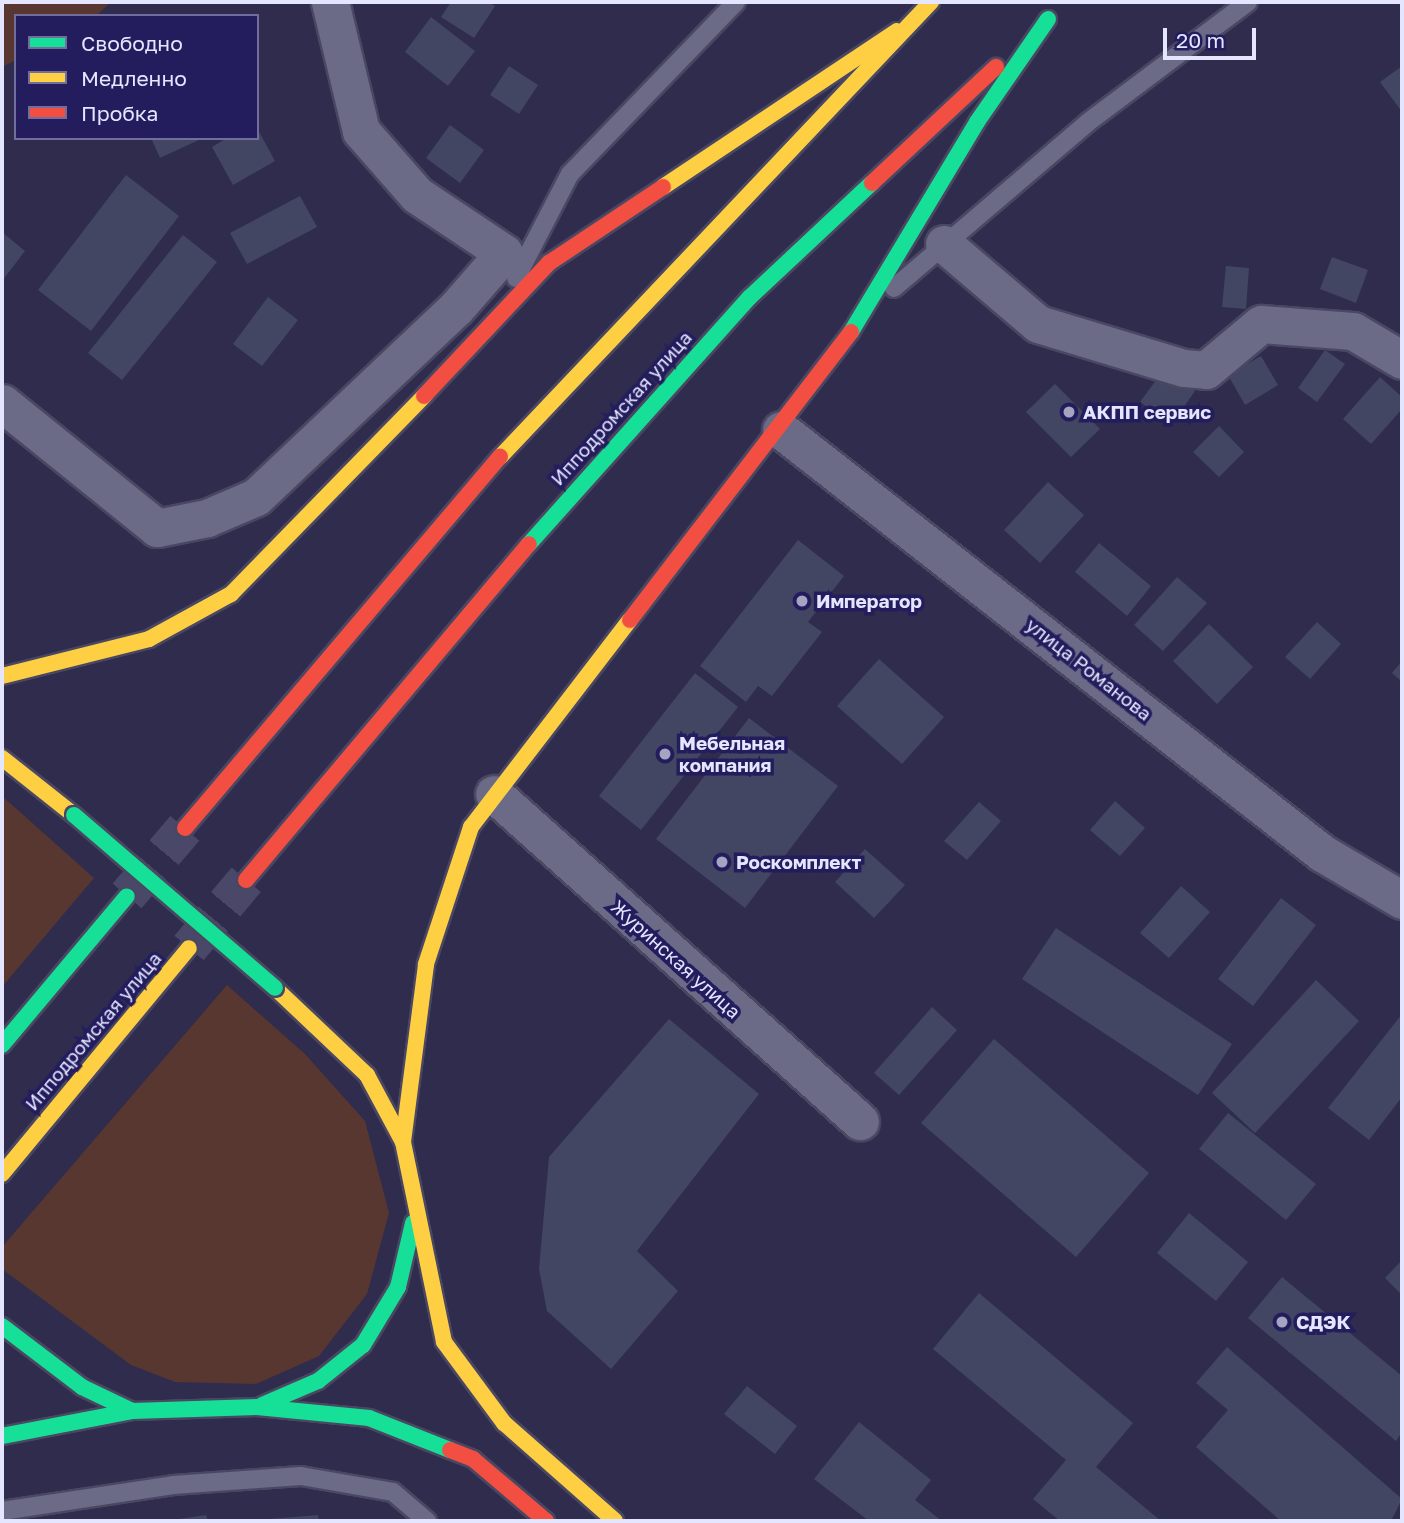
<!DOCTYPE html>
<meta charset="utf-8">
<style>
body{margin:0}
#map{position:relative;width:1404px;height:1523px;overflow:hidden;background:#2f2c4e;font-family:"Golos Text",sans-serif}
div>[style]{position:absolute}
.green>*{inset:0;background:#573730}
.building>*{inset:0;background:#424662}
.highway-tunnel>*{height:38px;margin-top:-19px;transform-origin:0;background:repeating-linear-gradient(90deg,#4a4869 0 38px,transparent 0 57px)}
.roads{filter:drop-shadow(2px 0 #4a4762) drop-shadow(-2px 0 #4a4762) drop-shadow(0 2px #4a4762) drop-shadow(0 -2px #4a4762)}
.lane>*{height:18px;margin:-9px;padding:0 9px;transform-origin:9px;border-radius:9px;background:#6b6b87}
.street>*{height:37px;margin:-18.5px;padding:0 18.5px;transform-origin:18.5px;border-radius:18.5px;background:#6b6b87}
.fast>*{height:16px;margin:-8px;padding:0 8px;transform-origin:8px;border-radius:8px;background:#16e098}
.slow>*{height:16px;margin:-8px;padding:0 8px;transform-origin:8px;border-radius:8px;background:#ffcf43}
.jam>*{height:16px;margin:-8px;padding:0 8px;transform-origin:8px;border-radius:8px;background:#f24e42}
.bridges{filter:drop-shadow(2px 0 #4a4762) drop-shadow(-2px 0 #4a4762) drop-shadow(0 2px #4a4762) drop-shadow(0 -2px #4a4762)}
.fast-bridge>*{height:16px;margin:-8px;padding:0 8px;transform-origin:8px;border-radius:8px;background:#16e098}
.dots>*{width:19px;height:19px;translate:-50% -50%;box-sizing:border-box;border:4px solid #241d5d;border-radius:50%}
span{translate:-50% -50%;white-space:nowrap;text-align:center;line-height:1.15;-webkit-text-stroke:7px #241d5d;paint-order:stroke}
.street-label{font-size:19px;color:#e4e6ff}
.poi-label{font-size:19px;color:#e4e6ff;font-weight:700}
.left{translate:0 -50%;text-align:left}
.frame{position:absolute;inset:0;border:4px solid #e4e6ff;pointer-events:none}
.legend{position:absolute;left:14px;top:14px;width:245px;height:126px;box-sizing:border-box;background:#241d5d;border:2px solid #716d9e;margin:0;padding:9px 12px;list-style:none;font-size:21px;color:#e4e6ff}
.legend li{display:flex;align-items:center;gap:14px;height:35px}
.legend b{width:35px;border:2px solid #716d9e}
.scale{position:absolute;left:1163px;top:28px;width:93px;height:32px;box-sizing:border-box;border:4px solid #e4e6ff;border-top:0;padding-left:9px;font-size:21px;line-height:24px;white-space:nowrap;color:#e4e6ff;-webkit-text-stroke:5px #241d5d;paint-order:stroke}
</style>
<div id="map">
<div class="green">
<i style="clip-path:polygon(2px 2px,111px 2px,96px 16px,16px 16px,16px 60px,2px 67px)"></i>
<i style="clip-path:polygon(2px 796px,94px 878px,2px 987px)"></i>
<i style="clip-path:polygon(227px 985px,305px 1054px,365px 1121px,389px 1213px,367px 1294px,319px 1356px,256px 1384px,175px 1382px,131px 1365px,2px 1269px,2px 1247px)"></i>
</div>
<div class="building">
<i style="clip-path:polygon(451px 2px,488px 2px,495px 6px,474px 38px,441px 17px)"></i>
<i style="clip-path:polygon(431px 17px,475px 51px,448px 86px,405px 52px)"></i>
<i style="clip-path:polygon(509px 66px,538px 85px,519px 114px,490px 95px)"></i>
<i style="clip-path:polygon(1402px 66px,1402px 112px,1380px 82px)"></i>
<i style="clip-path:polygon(450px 125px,484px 150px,460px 183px,426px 158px)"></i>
<i style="clip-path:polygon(257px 128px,275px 161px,233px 185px,212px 147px,227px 138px,257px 138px)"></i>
<i style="clip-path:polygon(151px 138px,203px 138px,160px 158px)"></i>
<i style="clip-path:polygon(126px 175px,179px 216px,91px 331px,38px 290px)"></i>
<i style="clip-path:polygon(300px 196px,317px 227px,247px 264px,230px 233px)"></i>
<i style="clip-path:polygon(2px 232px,25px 251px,2px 281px)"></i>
<i style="clip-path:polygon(183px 235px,217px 262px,122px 380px,88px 353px)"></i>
<i style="clip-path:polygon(1332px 257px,1368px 270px,1356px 303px,1320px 289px)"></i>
<i style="clip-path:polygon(1226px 266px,1249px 268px,1246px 309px,1222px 307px)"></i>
<i style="clip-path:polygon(268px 297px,298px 320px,262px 366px,233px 344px)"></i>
<i style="clip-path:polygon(1325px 350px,1345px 364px,1317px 402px,1298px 388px)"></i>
<i style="clip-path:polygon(1261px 356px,1278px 385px,1245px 405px,1228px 375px)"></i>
<i style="clip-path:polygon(1164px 369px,1195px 391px,1172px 424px,1140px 402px)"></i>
<i style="clip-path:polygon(1380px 377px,1402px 397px,1402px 409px,1371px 444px,1343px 419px)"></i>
<i style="clip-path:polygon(1055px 384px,1100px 429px,1071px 457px,1026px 412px)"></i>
<i style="clip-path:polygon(1219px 426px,1244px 452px,1219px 477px,1193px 452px)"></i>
<i style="clip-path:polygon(1048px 482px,1084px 515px,1040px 563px,1004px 530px)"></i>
<i style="clip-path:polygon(798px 540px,844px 576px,808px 622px,822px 632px,772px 696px,758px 686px,746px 702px,700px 666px)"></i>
<i style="clip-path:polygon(1099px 543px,1151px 586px,1127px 616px,1075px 572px)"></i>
<i style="clip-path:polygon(1177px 577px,1207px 603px,1163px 651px,1134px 625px)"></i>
<i style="clip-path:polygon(1317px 622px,1341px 644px,1310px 679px,1285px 657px)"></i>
<i style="clip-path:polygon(1209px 624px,1253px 667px,1217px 704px,1173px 661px)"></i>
<i style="clip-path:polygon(879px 659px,944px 717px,902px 764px,837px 706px)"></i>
<i style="clip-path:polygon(1402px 661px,1402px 682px,1392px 673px)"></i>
<i style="clip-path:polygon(695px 673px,738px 707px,641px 830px,599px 796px)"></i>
<i style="clip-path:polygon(749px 718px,838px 786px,745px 908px,656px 839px)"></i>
<i style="clip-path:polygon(1115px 801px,1145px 828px,1120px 856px,1090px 830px)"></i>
<i style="clip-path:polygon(979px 802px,1001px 821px,967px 860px,944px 841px)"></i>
<i style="clip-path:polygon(865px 849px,905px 885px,874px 918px,835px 882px)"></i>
<i style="clip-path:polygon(1181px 886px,1210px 912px,1169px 958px,1140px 933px)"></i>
<i style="clip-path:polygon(1281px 898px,1316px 925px,1253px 1006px,1218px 979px)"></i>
<i style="clip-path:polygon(1056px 928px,1232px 1044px,1198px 1095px,1022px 979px)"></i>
<i style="clip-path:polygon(1316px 980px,1359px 1021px,1255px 1133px,1212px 1093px)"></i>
<i style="clip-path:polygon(932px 1007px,957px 1030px,899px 1095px,874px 1073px)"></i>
<i style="clip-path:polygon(1402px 1014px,1402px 1097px,1369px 1140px,1328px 1108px)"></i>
<i style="clip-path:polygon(669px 1019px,759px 1094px,637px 1251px,678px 1291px,611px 1369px,547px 1311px,539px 1269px,549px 1157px)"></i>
<i style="clip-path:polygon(994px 1039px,1149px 1173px,1076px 1257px,921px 1123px)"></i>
<i style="clip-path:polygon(1228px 1113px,1316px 1184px,1286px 1220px,1199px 1149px)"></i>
<i style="clip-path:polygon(1189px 1213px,1248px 1262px,1216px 1301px,1157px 1253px)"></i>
<i style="clip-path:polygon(1402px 1260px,1402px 1295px,1385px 1278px)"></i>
<i style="clip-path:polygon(1282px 1277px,1402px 1376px,1402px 1432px,1396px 1441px,1248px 1318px)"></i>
<i style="clip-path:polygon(979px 1293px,1133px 1423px,1096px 1467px,1161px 1521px,1060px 1521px,1033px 1499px,1066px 1460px,933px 1349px)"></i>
<i style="clip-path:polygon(1227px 1347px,1402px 1499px,1391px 1521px,1281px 1521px,1196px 1447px,1228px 1410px,1196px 1383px)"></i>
<i style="clip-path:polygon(747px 1386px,797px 1426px,775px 1454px,724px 1414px)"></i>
<i style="clip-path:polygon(859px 1422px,931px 1480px,915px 1500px,942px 1521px,869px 1521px,814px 1479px)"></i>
<i style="clip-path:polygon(206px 1515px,208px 1521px,172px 1521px,172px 1520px)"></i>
<i style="clip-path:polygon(318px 1515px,319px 1521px,269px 1521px,269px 1519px)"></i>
</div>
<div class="highway-tunnel">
<i style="left:127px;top:896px;width:89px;rotate:-49.5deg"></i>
<i style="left:189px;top:948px;width:89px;rotate:-50deg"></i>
</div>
<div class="roads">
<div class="lane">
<i style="left:516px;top:278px;width:117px;rotate:-62.6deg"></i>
<i style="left:570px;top:174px;width:239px;rotate:-46deg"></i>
<i style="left:894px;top:288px;width:254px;rotate:-40.5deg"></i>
<i style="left:1087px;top:123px;width:201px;rotate:-36.9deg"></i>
<i style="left:2px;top:1511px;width:173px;rotate:-8.6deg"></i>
<i style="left:173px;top:1485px;width:128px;rotate:-4deg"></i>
<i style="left:301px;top:1476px;width:93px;rotate:9.9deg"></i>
<i style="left:393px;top:1492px;width:45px;rotate:40.5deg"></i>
</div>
<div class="street">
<i style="left:944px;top:244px;width:123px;rotate:40.4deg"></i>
<i style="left:1038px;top:324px;width:152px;rotate:16.8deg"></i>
<i style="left:1184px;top:368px;width:22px;rotate:5deg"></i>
<i style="left:1206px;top:370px;width:72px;rotate:-39.9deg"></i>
<i style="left:1261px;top:324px;width:92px;rotate:4.4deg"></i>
<i style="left:1353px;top:331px;width:57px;rotate:30.6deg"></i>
<i style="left:2px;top:403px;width:199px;rotate:38.9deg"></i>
<i style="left:157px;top:528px;width:51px;rotate:-11.3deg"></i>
<i style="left:207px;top:518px;width:53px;rotate:-23.2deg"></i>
<i style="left:256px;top:497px;width:275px;rotate:-43.4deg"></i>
<i style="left:456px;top:308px;width:73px;rotate:-48.9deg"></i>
<i style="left:504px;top:253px;width:105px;rotate:-146.3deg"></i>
<i style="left:417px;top:195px;width:85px;rotate:-131.2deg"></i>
<i style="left:361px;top:131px;width:133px;rotate:-103.5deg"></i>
<i style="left:781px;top:430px;width:687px;rotate:38.02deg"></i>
<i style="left:1322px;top:853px;width:93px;rotate:30.4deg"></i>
<i style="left:494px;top:794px;width:491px;rotate:41.8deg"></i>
</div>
<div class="fast">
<i style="left:851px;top:332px;width:245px;rotate:-59deg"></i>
<i style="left:977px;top:122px;width:125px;rotate:-55.4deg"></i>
<i style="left:529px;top:544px;width:330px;rotate:-48.2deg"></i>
<i style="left:749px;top:298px;width:168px;rotate:-43.1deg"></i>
<i style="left:2px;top:1045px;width:194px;rotate:-50deg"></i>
<i style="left:2px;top:1326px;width:101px;rotate:37.3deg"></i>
<i style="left:82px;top:1387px;width:55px;rotate:25.6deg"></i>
<i style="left:132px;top:1411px;width:125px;rotate:-1.8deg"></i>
<i style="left:257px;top:1407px;width:113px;rotate:5.6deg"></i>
<i style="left:369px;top:1418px;width:87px;rotate:21.6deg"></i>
<i style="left:262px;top:1405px;width:61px;rotate:-23.2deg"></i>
<i style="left:318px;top:1381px;width:58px;rotate:-38.7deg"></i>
<i style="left:363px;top:1345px;width:68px;rotate:-58.9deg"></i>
<i style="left:398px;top:1287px;width:66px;rotate:-76.8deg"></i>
<i style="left:2px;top:1436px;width:132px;rotate:-10.9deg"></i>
</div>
<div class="slow">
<i style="left:663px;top:187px;width:281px;rotate:-33.7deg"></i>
<i style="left:500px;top:457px;width:627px;rotate:-46.55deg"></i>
<i style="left:2px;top:676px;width:152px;rotate:-14.1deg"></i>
<i style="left:149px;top:639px;width:94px;rotate:-28.8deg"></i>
<i style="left:231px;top:594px;width:277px;rotate:-45.7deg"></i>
<i style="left:2px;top:758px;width:92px;rotate:38.4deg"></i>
<i style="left:275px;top:988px;width:127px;rotate:43.4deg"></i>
<i style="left:367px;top:1075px;width:76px;rotate:61.8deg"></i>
<i style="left:403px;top:1142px;width:204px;rotate:78.4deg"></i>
<i style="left:444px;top:1342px;width:101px;rotate:53.5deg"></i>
<i style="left:504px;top:1423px;width:148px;rotate:41.4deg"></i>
<i style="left:403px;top:1142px;width:179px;rotate:-82.6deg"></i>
<i style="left:426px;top:964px;width:144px;rotate:-71.8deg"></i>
<i style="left:471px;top:827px;width:261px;rotate:-52.5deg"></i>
<i style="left:2px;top:1174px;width:293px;rotate:-50.4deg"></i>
</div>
<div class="jam">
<i style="left:872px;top:183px;width:170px;rotate:-43.1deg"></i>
<i style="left:424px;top:396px;width:183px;rotate:-46.8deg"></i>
<i style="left:549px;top:263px;width:137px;rotate:-33.7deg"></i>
<i style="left:630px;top:620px;width:363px;rotate:-52.5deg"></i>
<i style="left:185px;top:828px;width:487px;rotate:-49.7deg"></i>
<i style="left:246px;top:880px;width:439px;rotate:-49.9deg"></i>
<i style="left:450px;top:1450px;width:25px;rotate:21deg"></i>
<i style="left:473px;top:1459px;width:96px;rotate:40.3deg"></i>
</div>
</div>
<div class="bridges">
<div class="fast-bridge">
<i style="left:74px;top:815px;width:265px;rotate:40.7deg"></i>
</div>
</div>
<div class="dots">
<i style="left:1069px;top:412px;background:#a5a5c1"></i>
<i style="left:802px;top:601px;background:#a5a5c1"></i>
<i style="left:665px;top:754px;background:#a5a5c1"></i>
<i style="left:722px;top:862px;background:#a5a5c1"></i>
<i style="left:1282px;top:1322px;background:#a5a5c1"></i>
</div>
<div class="street-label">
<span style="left:621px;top:408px;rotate:-48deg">Ипподромская улица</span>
<span style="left:1089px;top:669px;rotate:38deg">улица Романова</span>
<span style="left:676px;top:959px;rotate:42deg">Журинская улица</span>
<span style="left:93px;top:1031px;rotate:-50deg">Ипподромская улица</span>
</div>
<div class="poi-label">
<span class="left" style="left:1083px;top:412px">АКПП сервис</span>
<span class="left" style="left:816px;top:601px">Император</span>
<span class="left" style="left:679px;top:754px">Мебельная<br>компания</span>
<span class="left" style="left:736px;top:862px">Роскомплект</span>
<span class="left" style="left:1296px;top:1322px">СДЭК</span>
</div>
<div class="frame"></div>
<ul class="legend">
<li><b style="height:9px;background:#16e098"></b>Свободно</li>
<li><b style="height:9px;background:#ffcf43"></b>Медленно</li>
<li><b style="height:9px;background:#f24e42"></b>Пробка</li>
</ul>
<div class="scale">20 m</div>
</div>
